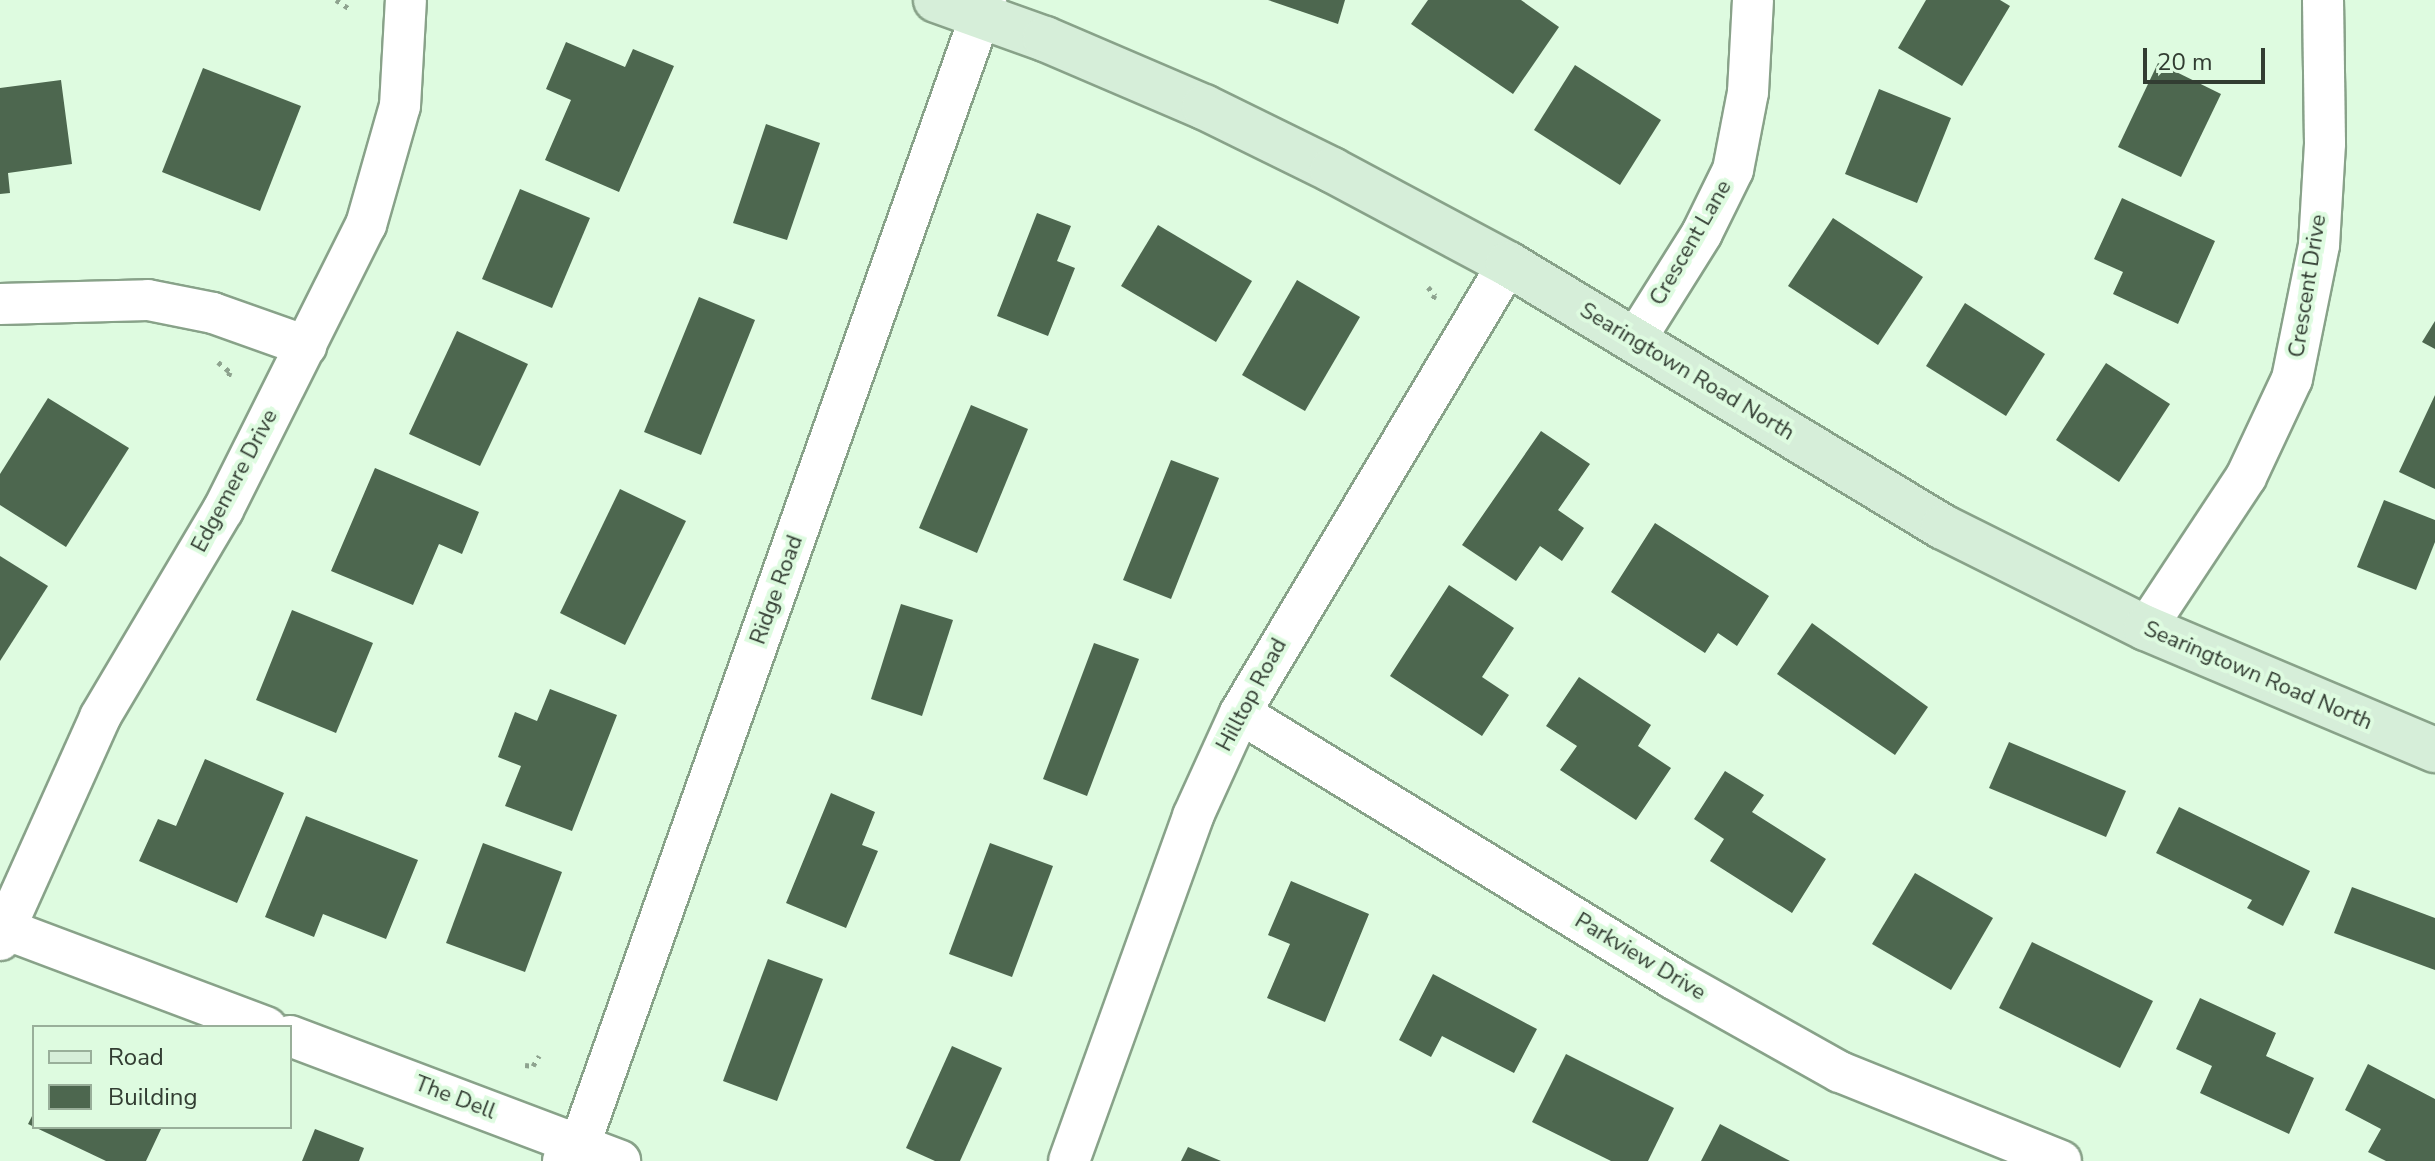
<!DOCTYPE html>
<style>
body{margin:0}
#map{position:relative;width:2435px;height:1161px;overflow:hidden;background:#defbe0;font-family:"Nunito Sans",sans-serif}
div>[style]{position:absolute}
.building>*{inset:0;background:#4d674f}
.path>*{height:5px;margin-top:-2.5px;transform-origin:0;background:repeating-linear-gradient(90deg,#8ea38f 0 4px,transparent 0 10px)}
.roads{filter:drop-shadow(2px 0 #88a289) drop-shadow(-2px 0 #88a289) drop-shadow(0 2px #88a289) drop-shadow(0 -2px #88a289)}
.minor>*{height:40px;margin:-20px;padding:0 20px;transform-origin:20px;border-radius:20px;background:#fff}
.secondary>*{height:44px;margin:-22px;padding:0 22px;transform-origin:22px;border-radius:22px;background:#d6eed9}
span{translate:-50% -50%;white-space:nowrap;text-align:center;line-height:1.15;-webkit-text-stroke:8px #defbe0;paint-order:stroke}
.street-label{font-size:22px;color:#323d32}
.legend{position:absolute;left:32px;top:1025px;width:260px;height:104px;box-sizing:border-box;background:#defbe0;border:2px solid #99af9a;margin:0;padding:10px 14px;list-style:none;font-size:24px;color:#323d32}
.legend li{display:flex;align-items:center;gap:16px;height:40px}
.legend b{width:40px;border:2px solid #99af9a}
.scale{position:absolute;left:2143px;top:48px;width:122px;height:36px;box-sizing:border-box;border:4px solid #323d32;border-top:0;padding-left:10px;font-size:24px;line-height:28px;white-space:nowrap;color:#323d32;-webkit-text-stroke:6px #defbe0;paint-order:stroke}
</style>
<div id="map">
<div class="building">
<i style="clip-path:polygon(1268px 0,1345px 0,1338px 24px)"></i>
<i style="clip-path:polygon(1428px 0,1521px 0,1559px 27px,1513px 94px,1411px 24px)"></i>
<i style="clip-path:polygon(1926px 0,2000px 0,2010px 6px,1962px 86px,1898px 48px)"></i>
<i style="clip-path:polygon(566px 42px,625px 67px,633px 49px,674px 66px,619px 192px,545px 160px,571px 100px,546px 89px)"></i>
<i style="clip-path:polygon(2158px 63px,2221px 94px,2181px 177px,2118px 147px)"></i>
<i style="clip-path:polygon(1575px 65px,1661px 120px,1620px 185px,1534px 130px)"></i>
<i style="clip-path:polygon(203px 68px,301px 106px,260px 211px,162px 172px)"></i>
<i style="clip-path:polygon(61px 80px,72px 164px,8px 173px,10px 193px,0 194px,0 88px)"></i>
<i style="clip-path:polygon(1879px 89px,1951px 118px,1917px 203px,1845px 174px)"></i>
<i style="clip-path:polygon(766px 124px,820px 143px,787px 240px,733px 223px)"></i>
<i style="clip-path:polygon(520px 189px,590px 218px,552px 308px,482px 279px)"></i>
<i style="clip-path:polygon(2122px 198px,2215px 241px,2178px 324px,2113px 294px,2123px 272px,2094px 259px)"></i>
<i style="clip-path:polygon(1037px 213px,1071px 226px,1057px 261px,1075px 268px,1048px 336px,997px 316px)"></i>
<i style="clip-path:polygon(1833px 218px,1923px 277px,1878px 345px,1788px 286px)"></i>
<i style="clip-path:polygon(1158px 225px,1252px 281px,1216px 342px,1121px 286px)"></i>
<i style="clip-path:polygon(1297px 280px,1360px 317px,1305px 411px,1242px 375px)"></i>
<i style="clip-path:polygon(699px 297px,755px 320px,701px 455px,644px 432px)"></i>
<i style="clip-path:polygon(1965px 303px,2045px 354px,2006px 416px,1926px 366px)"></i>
<i style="clip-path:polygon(2435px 321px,2435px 349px,2422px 342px)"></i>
<i style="clip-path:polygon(457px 331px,528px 364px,480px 466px,409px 434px)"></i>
<i style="clip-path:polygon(2106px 363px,2170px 404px,2119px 482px,2056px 440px)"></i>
<i style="clip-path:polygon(2435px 395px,2435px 489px,2399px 472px)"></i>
<i style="clip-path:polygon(48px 398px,129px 448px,66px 547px,0 505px,0 474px)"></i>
<i style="clip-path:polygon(971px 405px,1028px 429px,977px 553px,919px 528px)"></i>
<i style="clip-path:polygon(1541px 431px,1590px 464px,1558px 510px,1584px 528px,1562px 561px,1540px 546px,1516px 581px,1462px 545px)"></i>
<i style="clip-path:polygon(1171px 460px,1219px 478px,1171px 599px,1123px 580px)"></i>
<i style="clip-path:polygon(375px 468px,479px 512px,462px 554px,439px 544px,413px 605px,331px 571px)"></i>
<i style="clip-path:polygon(620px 489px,686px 521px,625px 645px,560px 613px)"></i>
<i style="clip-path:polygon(2384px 500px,2435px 520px,2435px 542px,2416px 590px,2357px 567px)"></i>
<i style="clip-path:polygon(1655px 523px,1769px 596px,1737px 646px,1718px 633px,1705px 653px,1611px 592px)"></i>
<i style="clip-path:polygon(0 556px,48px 586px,0 661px)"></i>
<i style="clip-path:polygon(1449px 585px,1514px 628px,1482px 677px,1509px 695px,1482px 736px,1390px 676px)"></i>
<i style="clip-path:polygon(901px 604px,953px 620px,922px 716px,871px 699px)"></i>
<i style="clip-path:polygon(292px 610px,373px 643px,336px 733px,256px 700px)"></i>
<i style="clip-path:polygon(1812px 623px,1928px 707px,1895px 755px,1777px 674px)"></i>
<i style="clip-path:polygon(1094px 643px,1139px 659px,1087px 796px,1043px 779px)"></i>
<i style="clip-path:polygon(1579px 677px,1651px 725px,1638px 746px,1671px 768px,1636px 820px,1560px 770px,1577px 746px,1546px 726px)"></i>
<i style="clip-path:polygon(550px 689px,617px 715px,572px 831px,505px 806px,521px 766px,498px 757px,515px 712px,537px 721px)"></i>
<i style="clip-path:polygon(2009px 742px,2126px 791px,2106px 837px,1989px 788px)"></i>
<i style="clip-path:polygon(205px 759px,284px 793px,237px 903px,139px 861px,158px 819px,176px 826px)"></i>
<i style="clip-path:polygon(1725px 771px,1764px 795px,1752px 812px,1826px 859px,1792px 913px,1710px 861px,1724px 839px,1694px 819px)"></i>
<i style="clip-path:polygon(831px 793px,875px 812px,862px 845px,878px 851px,846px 928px,786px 903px)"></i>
<i style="clip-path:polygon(2179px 807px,2310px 871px,2283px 926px,2247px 908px,2252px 900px,2156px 853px)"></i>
<i style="clip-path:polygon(306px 816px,418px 860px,386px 939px,323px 914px,314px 937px,265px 917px)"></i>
<i style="clip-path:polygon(483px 843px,562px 872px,525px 972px,446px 943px)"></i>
<i style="clip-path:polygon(990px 843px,1053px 866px,1012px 977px,949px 954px)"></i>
<i style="clip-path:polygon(1915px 873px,1993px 918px,1951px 990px,1872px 944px)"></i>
<i style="clip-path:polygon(1291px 881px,1369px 914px,1325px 1022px,1267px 998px,1290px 944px,1268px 935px)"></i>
<i style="clip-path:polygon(2352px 887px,2435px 918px,2435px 970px,2334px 933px)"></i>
<i style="clip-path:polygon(2032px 942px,2153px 1001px,2120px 1068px,1999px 1008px)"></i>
<i style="clip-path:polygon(768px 959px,823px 979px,777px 1101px,723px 1081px)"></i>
<i style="clip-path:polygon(1433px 974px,1537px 1029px,1514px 1073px,1442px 1036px,1431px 1057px,1399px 1040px)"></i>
<i style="clip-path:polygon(2200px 998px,2276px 1033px,2266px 1056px,2314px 1078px,2289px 1134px,2200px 1093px,2212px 1066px,2176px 1049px)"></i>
<i style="clip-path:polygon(952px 1046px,1002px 1068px,960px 1161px,935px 1161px,906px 1148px)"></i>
<i style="clip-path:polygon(1566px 1054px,1674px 1108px,1648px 1161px,1611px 1161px,1532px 1122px)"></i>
<i style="clip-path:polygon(2368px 1064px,2435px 1099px,2435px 1161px,2386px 1161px,2368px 1152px,2381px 1129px,2345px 1110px)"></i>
<i style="clip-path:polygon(34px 1112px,34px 1127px,162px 1127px,146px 1161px,106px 1161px,28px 1124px)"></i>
<i style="clip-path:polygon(1720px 1124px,1790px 1161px,1701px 1161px)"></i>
<i style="clip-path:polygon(315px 1129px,364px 1148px,359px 1161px,302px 1161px)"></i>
<i style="clip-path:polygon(1188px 1147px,1221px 1161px,1181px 1161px)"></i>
</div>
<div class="path">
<i style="left:336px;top:0;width:17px;rotate:33deg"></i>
<i style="left:1428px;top:287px;width:11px;rotate:49deg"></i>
<i style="left:1435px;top:295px;width:8px;rotate:120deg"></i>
<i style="left:218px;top:362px;width:16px;rotate:40deg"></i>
<i style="left:230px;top:372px;width:9px;rotate:111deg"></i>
<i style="left:525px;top:1065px;width:8px;rotate:7deg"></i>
<i style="left:533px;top:1066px;width:12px;rotate:-59deg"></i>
</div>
<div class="roads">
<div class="minor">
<i style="left:0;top:304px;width:148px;rotate:-1.5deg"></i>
<i style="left:148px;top:300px;width:66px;rotate:11.3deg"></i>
<i style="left:213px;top:313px;width:99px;rotate:19.5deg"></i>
<i style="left:1635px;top:340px;width:126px;rotate:-57.9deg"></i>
<i style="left:1702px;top:233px;width:70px;rotate:-63.8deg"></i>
<i style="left:1733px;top:170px;width:79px;rotate:-79.1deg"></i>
<i style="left:1748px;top:92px;width:92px;rotate:-86.9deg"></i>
<i style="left:2146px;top:628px;width:181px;rotate:-56.5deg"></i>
<i style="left:2246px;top:477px;width:108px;rotate:-64.9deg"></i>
<i style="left:2292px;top:379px;width:137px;rotate:-78.6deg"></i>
<i style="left:2319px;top:245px;width:102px;rotate:-86.6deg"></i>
<i style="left:2325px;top:143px;width:143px;rotate:-90.8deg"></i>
<i style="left:1240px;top:713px;width:509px;rotate:31.5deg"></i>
<i style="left:1674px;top:979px;width:190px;rotate:29.3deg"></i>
<i style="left:1840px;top:1072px;width:238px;rotate:21.9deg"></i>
<i style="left:5px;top:929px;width:279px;rotate:20.6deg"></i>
<i style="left:0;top:940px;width:244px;rotate:-65.8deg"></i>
<i style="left:100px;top:717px;width:241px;rotate:-59.3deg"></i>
<i style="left:223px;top:510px;width:319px;rotate:-63.4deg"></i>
<i style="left:366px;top:225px;width:124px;rotate:-74.1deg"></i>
<i style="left:400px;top:106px;width:106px;rotate:-86.8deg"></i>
<i style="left:290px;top:1036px;width:353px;rotate:20.7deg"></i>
<i style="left:563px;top:1161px;width:24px;rotate:-45deg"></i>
<i style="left:580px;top:1144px;width:1214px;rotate:-70.46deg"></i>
<i style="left:1069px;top:1161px;width:367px;rotate:-70.2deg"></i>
<i style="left:1193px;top:816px;width:113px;rotate:-65.5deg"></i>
<i style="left:1240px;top:713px;width:523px;rotate:-59.17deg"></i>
</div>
<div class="secondary">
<i style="left:936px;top:0;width:116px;rotate:19.7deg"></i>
<i style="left:1045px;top:39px;width:173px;rotate:23.2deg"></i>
<i style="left:1204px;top:107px;width:143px;rotate:26.2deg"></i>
<i style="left:1332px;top:170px;width:200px;rotate:28.1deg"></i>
<i style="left:1508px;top:264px;width:508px;rotate:31.16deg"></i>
<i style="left:1943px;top:527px;width:227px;rotate:26.5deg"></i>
<i style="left:2146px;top:628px;width:314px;rotate:22.9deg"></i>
</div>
</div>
<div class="street-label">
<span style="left:1691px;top:243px;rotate:-60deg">Crescent Lane</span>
<span style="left:2308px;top:286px;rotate:-81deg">Crescent Drive</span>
<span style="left:1687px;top:372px;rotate:31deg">Searingtown Road North</span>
<span style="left:235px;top:481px;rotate:-62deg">Edgemere Drive</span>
<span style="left:777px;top:590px;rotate:-70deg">Ridge Road</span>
<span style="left:2258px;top:676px;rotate:23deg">Searingtown Road North</span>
<span style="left:1252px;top:695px;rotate:-62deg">Hilltop Road</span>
<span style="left:1640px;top:957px;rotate:31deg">Parkview Drive</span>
<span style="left:455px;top:1098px;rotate:21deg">The Dell</span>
</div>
<ul class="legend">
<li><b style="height:10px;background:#d6eed9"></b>Road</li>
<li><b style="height:22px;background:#4d674f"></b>Building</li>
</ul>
<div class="scale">20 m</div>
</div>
